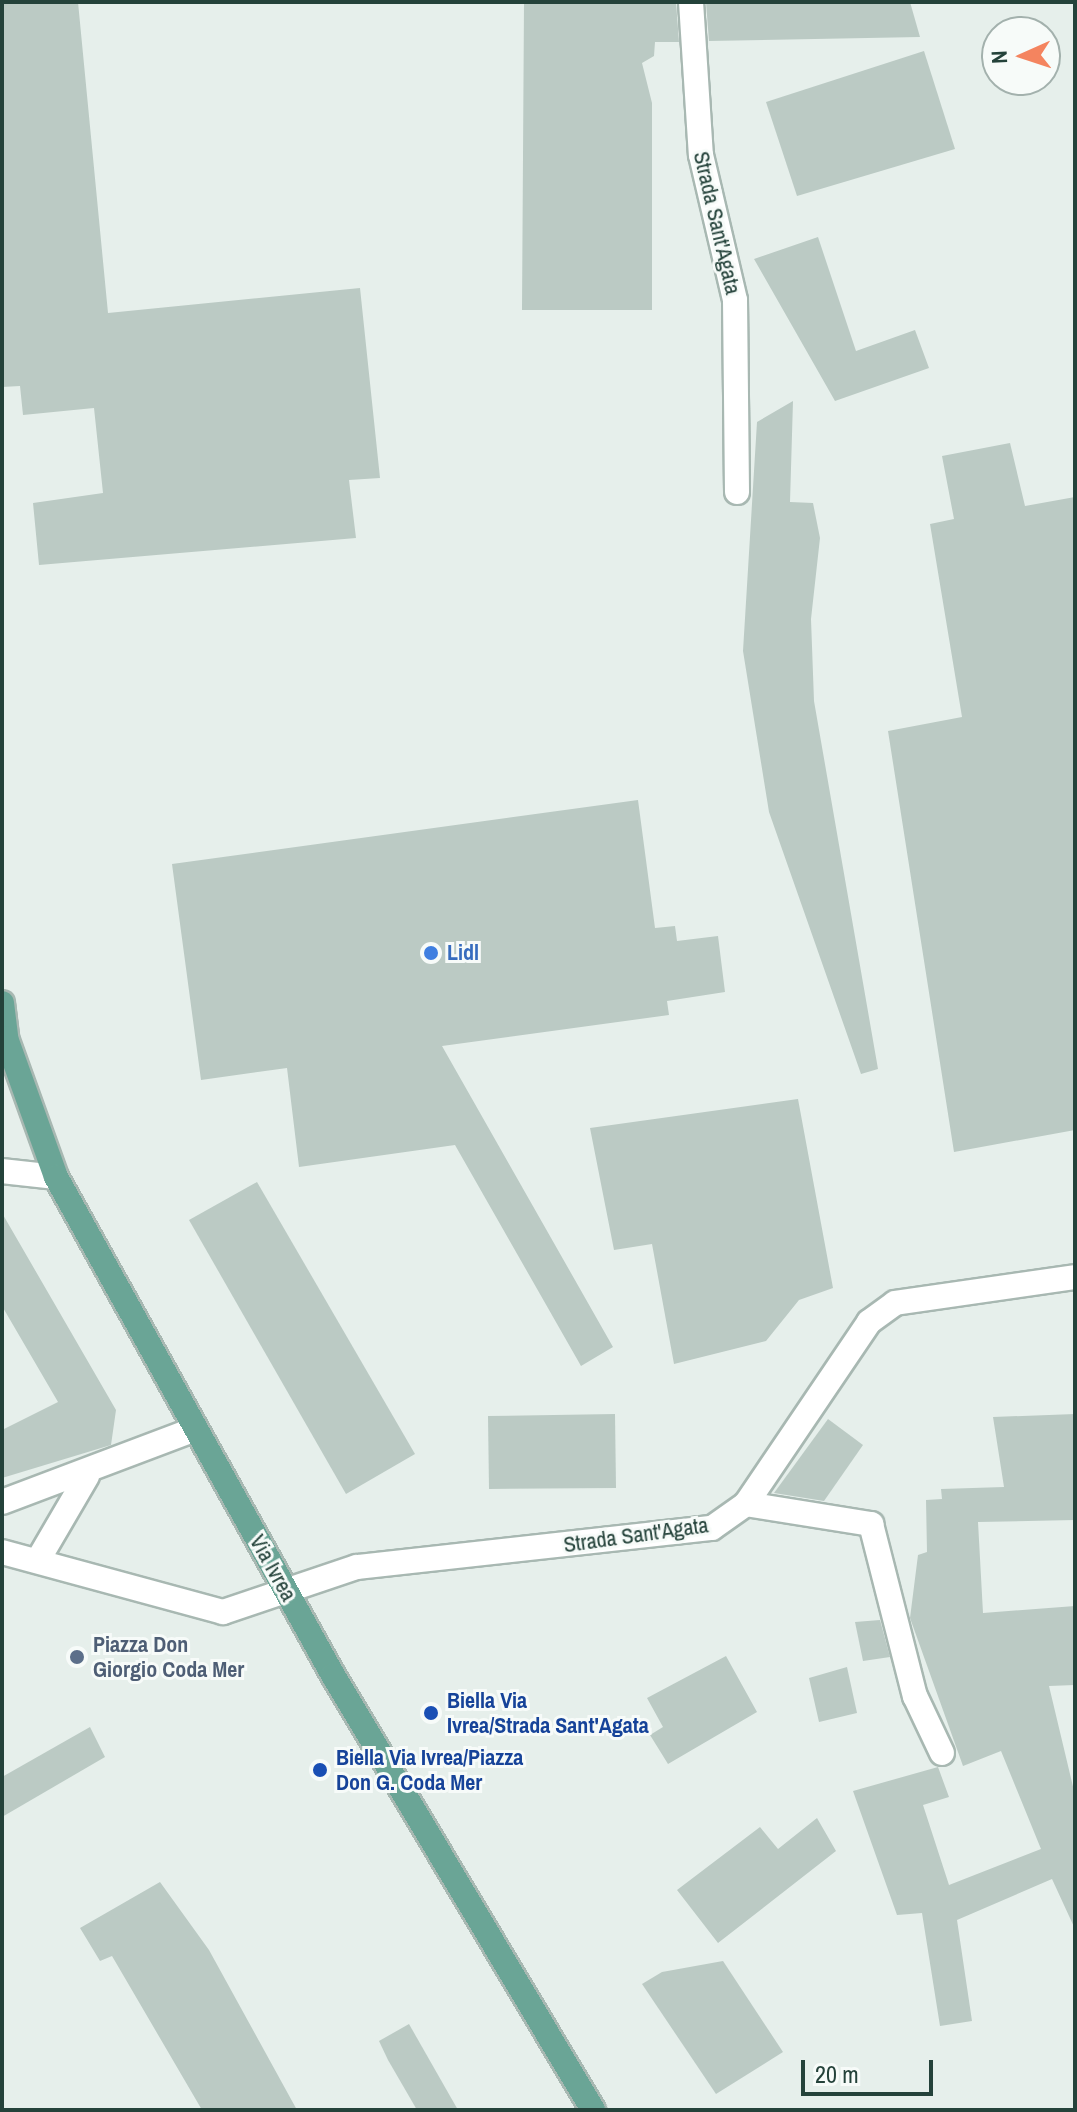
<!DOCTYPE html>
<style>
body{margin:0}
#map{position:relative;width:1077px;height:2112px;overflow:hidden;background:#e6efeb;font-family:"Archivo Narrow",sans-serif}
div>[style]{position:absolute}
.building>*{inset:0;background:#bbcac4}
.roads{filter:drop-shadow(2px 0 #a8b8b2) drop-shadow(-2px 0 #a8b8b2) drop-shadow(0 2px #a8b8b2) drop-shadow(0 -2px #a8b8b2)}
.minor>*{height:24px;margin:-12px;padding:0 12px;transform-origin:12px;border-radius:12px;background:#fff}
.major>*{height:24px;margin:-12px;padding:0 12px;transform-origin:12px;border-radius:12px;background:#6aa596}
.dots>*{width:22px;height:22px;translate:-50% -50%;box-sizing:border-box;border:4px solid #f7fbf9;border-radius:50%}
span{translate:-50% -50%;white-space:nowrap;text-align:center;line-height:1.15;-webkit-text-stroke:6px #f7fbf9;paint-order:stroke}
.street-label{font-size:22px;color:#24423a}
.shop-label{font-size:22px;color:#366cbe;font-weight:700}
.left{translate:0 -50%;text-align:left}
.service-label{font-size:22px;color:#4e5e75;font-weight:700}
.transit-label{font-size:22px;color:#164399;font-weight:700}
.frame{position:absolute;inset:0;border:4px solid #24423a;pointer-events:none}
.north{position:absolute;left:981px;top:16px;width:80px;height:80px;box-sizing:border-box;background:#f7fbf9;border:2px solid #a3b1ad;border-radius:50%;rotate:267deg;font-size:22px;font-weight:700;line-height:32px;text-align:center;color:#24423a}
.north::after{content:'';display:block;margin:auto;width:28px;height:36px;background:#f4845f;clip-path:polygon(50% 0,100% 100%,50% 72%,0 100%)}
.scale{position:absolute;left:801px;top:2060px;width:132px;height:36px;box-sizing:border-box;border:4px solid #24423a;border-top:0;padding-left:10px;font-size:24px;line-height:28px;white-space:nowrap;color:#24423a;-webkit-text-stroke:6px #f7fbf9;paint-order:stroke}
</style>
<div id="map">
<div class="building">
<i style="clip-path:polygon(2px 2px,78px 2px,108px 313px,360px 288px,380px 478px,349px 480px,356px 538px,39px 565px,33px 503px,103px 493px,94px 408px,23px 415px,20px 386px,2px 387px)"></i>
<i style="clip-path:polygon(524px 2px,676px 2px,679px 42px,655px 42px,654px 56px,642px 63px,652px 103px,652px 310px,522px 310px)"></i>
<i style="clip-path:polygon(706px 2px,910px 2px,920px 37px,709px 41px)"></i>
<i style="clip-path:polygon(924px 51px,955px 149px,797px 196px,766px 102px)"></i>
<i style="clip-path:polygon(818px 237px,856px 351px,915px 330px,929px 368px,835px 401px,754px 259px)"></i>
<i style="clip-path:polygon(793px 401px,790px 502px,813px 503px,820px 538px,811px 619px,814px 701px,878px 1069px,861px 1074px,769px 812px,743px 651px,757px 422px)"></i>
<i style="clip-path:polygon(1010px 443px,1025px 506px,1075px 497px,1075px 1130px,954px 1152px,888px 731px,962px 717px,930px 524px,954px 519px,942px 456px)"></i>
<i style="clip-path:polygon(638px 800px,655px 928px,675px 926px,677px 941px,718px 936px,725px 992px,667px 1001px,669px 1015px,442px 1046px,613px 1347px,581px 1366px,455px 1145px,299px 1167px,287px 1068px,201px 1080px,172px 864px)"></i>
<i style="clip-path:polygon(798px 1099px,833px 1288px,799px 1300px,766px 1341px,674px 1364px,652px 1244px,614px 1250px,590px 1128px)"></i>
<i style="clip-path:polygon(257px 1182px,415px 1454px,346px 1494px,189px 1220px)"></i>
<i style="clip-path:polygon(2px 1213px,116px 1410px,111px 1445px,2px 1478px,2px 1430px,58px 1402px,2px 1306px)"></i>
<i style="clip-path:polygon(615px 1414px,616px 1488px,489px 1489px,488px 1416px)"></i>
<i style="clip-path:polygon(1075px 1414px,1075px 1520px,978px 1522px,983px 1613px,1075px 1606px,1075px 1685px,1049px 1686px,1075px 1795px,1075px 1929px,1052px 1879px,957px 1920px,972px 2021px,940px 2026px,922px 1913px,897px 1915px,853px 1791px,938px 1767px,949px 1797px,923px 1805px,949px 1885px,1041px 1849px,1001px 1751px,963px 1766px,910px 1618px,918px 1555px,927px 1552px,926px 1500px,942px 1499px,941px 1489px,1004px 1487px,993px 1417px)"></i>
<i style="clip-path:polygon(828px 1419px,863px 1445px,824px 1501px,774px 1493px)"></i>
<i style="clip-path:polygon(880px 1620px,890px 1657px,863px 1661px,855px 1622px)"></i>
<i style="clip-path:polygon(726px 1656px,757px 1712px,668px 1764px,650px 1735px,663px 1727px,647px 1698px)"></i>
<i style="clip-path:polygon(847px 1667px,857px 1713px,819px 1722px,809px 1678px)"></i>
<i style="clip-path:polygon(90px 1727px,105px 1757px,2px 1817px,2px 1777px)"></i>
<i style="clip-path:polygon(817px 1818px,836px 1851px,718px 1943px,677px 1890px,760px 1827px,778px 1849px)"></i>
<i style="clip-path:polygon(160px 1882px,209px 1950px,297px 2110px,202px 2110px,112px 1956px,100px 1961px,80px 1928px)"></i>
<i style="clip-path:polygon(723px 1961px,783px 2052px,716px 2094px,642px 1984px,662px 1972px)"></i>
<i style="clip-path:polygon(409px 2024px,458px 2110px,417px 2110px,388px 2060px,379px 2041px)"></i>
</div>
<div class="roads">
<div class="minor">
<i style="left:691px;top:2px;width:153px;rotate:86.3deg"></i>
<i style="left:701px;top:155px;width:149px;rotate:76.8deg"></i>
<i style="left:735px;top:300px;width:192px;rotate:89.4deg"></i>
<i style="left:2px;top:1171px;width:54px;rotate:6.3deg"></i>
<i style="left:2px;top:1502px;width:206px;rotate:-20.7deg"></i>
<i style="left:746px;top:1504px;width:127px;rotate:9.1deg"></i>
<i style="left:871px;top:1524px;width:178px;rotate:75.7deg"></i>
<i style="left:915px;top:1696px;width:63px;rotate:64.7deg"></i>
<i style="left:2px;top:1552px;width:229px;rotate:15.2deg"></i>
<i style="left:223px;top:1612px;width:141px;rotate:-18.6deg"></i>
<i style="left:357px;top:1567px;width:357px;rotate:-6.3deg"></i>
<i style="left:712px;top:1528px;width:42px;rotate:-35.2deg"></i>
<i style="left:746px;top:1504px;width:220px;rotate:-55.9deg"></i>
<i style="left:869px;top:1322px;width:32px;rotate:-36deg"></i>
<i style="left:895px;top:1303px;width:182px;rotate:-8.2deg"></i>
<i style="left:38px;top:1560px;width:97px;rotate:-59.7deg"></i>
</div>
<div class="major">
<i style="left:2px;top:1003px;width:35px;rotate:83deg"></i>
<i style="left:6px;top:1038px;width:148px;rotate:70.2deg"></i>
<i style="left:56px;top:1177px;width:570px;rotate:60.92deg"></i>
<i style="left:333px;top:1675px;width:507px;rotate:59.13deg"></i>
</div>
</div>
<div class="dots">
<i style="left:431px;top:953px;background:#3f7fe0"></i>
<i style="left:77px;top:1657px;background:#5c6f8a"></i>
<i style="left:431px;top:1713px;background:#1a4fb4"></i>
<i style="left:320px;top:1770px;background:#1a4fb4"></i>
</div>
<div class="street-label">
<span style="left:717px;top:223px;rotate:77deg">Strada Sant'Agata</span>
<span style="left:636px;top:1535px;rotate:-8deg">Strada Sant'Agata</span>
<span style="left:273px;top:1568px;rotate:61deg">Via Ivrea</span>
</div>
<div class="shop-label">
<span class="left" style="left:447px;top:953px">Lidl</span>
</div>
<div class="service-label">
<span class="left" style="left:93px;top:1657px">Piazza Don<br>Giorgio Coda Mer</span>
</div>
<div class="transit-label">
<span class="left" style="left:447px;top:1713px">Biella Via<br>Ivrea/Strada Sant'Agata</span>
<span class="left" style="left:336px;top:1770px">Biella Via Ivrea/Piazza<br>Don G. Coda Mer</span>
</div>
<div class="frame"></div>
<div class="north">N</div>
<div class="scale">20 m</div>
</div>
